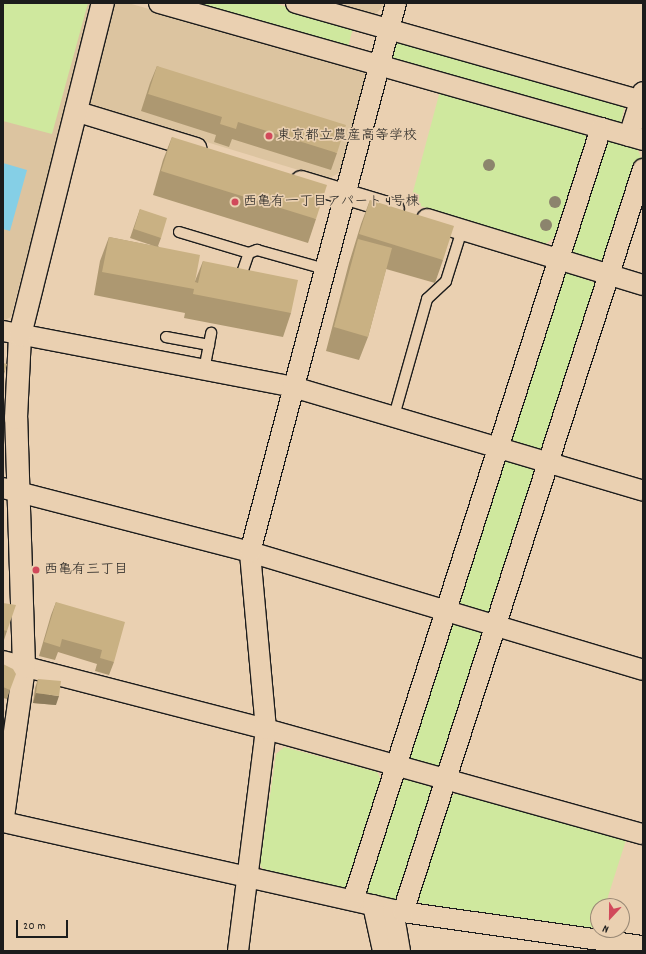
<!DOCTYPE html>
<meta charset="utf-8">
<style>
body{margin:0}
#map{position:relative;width:646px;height:954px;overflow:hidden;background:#ead0b1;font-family:Dekko,"Klee One",sans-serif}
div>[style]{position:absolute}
.built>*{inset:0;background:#dcc4a0}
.green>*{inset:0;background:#cfe89e}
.water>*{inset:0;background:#85cfe6}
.roads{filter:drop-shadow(1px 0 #1c1c1c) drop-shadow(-1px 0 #1c1c1c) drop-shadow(0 1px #1c1c1c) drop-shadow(0 -1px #1c1c1c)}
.service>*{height:10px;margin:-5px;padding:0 5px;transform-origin:5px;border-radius:5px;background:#ead0b1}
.minor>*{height:20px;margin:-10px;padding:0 10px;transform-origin:10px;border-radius:10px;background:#ead0b1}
.tertiary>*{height:22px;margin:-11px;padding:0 11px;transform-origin:11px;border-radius:11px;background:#ead0b1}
.trees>*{width:12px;height:12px;margin:-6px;border-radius:50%;background:#8c846d}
.wall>*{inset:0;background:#ad9871}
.shaded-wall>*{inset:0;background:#8d7c5c}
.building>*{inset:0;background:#c9b183}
.dots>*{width:11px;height:11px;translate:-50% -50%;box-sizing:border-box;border:2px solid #ead0b1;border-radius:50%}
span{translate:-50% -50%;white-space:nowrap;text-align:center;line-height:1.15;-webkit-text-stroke:3.5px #ead0b1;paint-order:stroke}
.poi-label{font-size:14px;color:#1c1c1c}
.left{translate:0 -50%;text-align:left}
.frame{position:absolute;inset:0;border:4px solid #1c1c1c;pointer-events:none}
.north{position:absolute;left:590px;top:898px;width:40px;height:40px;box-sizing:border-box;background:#ead0b1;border:1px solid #988875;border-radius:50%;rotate:202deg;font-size:11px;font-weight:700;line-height:16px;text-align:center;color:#1c1c1c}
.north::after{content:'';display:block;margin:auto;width:14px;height:18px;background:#d1495b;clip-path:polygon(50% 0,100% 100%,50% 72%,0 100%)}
.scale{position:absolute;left:16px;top:920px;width:52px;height:18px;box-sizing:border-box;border:2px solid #1c1c1c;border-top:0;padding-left:5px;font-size:12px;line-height:14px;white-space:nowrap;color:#1c1c1c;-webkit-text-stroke:3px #ead0b1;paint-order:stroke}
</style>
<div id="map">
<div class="built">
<i style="clip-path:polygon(3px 3px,128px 3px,363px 69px,368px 79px,339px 173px,328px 179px,68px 100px,11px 317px,3px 321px)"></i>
<i style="clip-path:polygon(329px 3px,386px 3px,374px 16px)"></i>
</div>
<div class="green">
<i style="clip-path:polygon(3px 3px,88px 3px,52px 134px,3px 121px)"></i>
<i style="clip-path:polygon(177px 3px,273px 3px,354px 25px,347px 50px)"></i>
<i style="clip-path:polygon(402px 39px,625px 105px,621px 122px,616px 127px,391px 60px,395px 43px)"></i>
<i style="clip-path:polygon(440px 91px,581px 130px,587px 138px,555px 237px,545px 244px,410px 203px)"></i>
<i style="clip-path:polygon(610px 140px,638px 150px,641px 158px,609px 258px,600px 261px,574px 253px,571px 244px,604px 143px)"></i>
<i style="clip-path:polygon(567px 272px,595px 283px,597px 292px,547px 446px,541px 450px,514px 442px,511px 435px,561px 278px)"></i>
<i style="clip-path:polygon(507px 460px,533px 469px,538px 480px,496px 611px,488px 615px,459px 606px,455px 598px,500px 464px)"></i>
<i style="clip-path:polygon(454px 623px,482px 632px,487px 642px,446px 764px,437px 771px,410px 762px,406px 754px,447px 628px)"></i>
<i style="clip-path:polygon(284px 747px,377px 772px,382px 781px,349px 885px,341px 889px,266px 873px,260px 865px,276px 754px)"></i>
<i style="clip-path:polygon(404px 779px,431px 787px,435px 796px,402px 897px,395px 902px,367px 896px,364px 887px,396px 784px)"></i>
<i style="clip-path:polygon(459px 792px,626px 840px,605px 906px,598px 906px,598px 930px,423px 906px,417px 899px,450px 797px)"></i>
</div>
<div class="water">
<i style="clip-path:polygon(3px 163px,27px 170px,10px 231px,3px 229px)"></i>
</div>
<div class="roads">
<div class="service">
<i style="left:179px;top:232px;width:73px;rotate:16.7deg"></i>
<i style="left:249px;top:253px;width:9px;rotate:-21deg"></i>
<i style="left:257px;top:250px;width:71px;rotate:15.6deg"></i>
<i style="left:242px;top:273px;width:21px;rotate:-71deg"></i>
<i style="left:166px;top:337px;width:44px;rotate:10.5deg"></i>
<i style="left:204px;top:370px;width:38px;rotate:-79deg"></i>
<i style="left:394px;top:416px;width:122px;rotate:-74.2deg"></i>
<i style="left:427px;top:299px;width:26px;rotate:-43deg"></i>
<i style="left:446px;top:281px;width:53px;rotate:-72.6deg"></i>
</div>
<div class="minor">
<i style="left:159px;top:3px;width:503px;rotate:15.8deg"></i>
<i style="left:296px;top:3px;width:361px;rotate:15.8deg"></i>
<i style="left:75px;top:111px;width:127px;rotate:17deg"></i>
<i style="left:629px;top:136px;width:46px;rotate:-72.3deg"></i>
<i style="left:301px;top:181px;width:97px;rotate:16.8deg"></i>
<i style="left:427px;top:219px;width:226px;rotate:17deg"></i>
<i style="left:3px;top:331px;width:295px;rotate:10.9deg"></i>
<i style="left:293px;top:387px;width:365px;rotate:16.5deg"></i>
<i style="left:3px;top:488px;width:255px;rotate:14.5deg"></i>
<i style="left:250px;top:552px;width:410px;rotate:16.7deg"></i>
<i style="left:3px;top:661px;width:272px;rotate:14.5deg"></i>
<i style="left:266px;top:729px;width:391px;rotate:15.6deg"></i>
<i style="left:3px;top:822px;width:410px;rotate:12.7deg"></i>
<i style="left:403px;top:912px;width:242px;rotate:8.1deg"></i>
<i style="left:353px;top:900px;width:811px;rotate:-72.19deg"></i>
<i style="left:373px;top:905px;width:47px;rotate:77.7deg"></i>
<i style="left:393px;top:910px;width:42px;rotate:80.3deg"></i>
<i style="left:403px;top:912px;width:781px;rotate:-72.1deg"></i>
<i style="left:238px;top:951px;width:224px;rotate:-82.8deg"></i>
<i style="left:266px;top:729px;width:178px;rotate:-95.2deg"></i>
<i style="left:250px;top:552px;width:568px;rotate:-75.11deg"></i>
</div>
<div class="tertiary">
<i style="left:3px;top:817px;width:151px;rotate:-82deg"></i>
<i style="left:24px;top:667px;width:249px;rotate:-91.8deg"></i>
<i style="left:16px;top:418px;width:83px;rotate:-87.2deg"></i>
<i style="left:20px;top:335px;width:342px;rotate:-76deg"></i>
</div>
</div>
<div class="trees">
<i style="left:489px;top:165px"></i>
<i style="left:555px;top:202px"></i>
<i style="left:546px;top:225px"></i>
</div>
<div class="wall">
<i style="clip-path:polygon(157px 66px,337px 153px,331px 170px,232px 139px,229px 147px,214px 142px,216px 135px,141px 111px,150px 83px)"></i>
<i style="clip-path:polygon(172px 137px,316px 219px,308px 243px,153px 195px,163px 160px)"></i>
<i style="clip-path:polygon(370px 200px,443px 260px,435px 283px,386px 269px,368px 337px,359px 360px,326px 351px,349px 263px,361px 224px)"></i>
<i style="clip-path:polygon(140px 209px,161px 238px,158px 246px,195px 281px,203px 261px,291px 313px,283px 337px,184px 318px,185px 313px,94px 295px,100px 261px,109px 237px,154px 246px,130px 238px)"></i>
<i style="clip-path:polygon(3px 363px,5px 371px,3px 377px)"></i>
<i style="clip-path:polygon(56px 602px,114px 662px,109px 675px,95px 671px,97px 664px,58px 652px,55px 660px,39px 656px,51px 615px)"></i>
<i style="clip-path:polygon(3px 603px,7px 631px,3px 643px)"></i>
<i style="clip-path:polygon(3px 664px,10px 690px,7px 699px,3px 698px)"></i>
<i style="clip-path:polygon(38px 679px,56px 705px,33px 703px,35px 688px)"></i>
</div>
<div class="shaded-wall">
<i style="clip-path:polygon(36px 693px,59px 696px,56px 705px,33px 703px)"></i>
</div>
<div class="building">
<i style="clip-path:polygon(157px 66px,346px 125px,337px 153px,238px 122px,236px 129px,220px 124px,222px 117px,148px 94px)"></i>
<i style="clip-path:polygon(172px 137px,327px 185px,316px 219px,161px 171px)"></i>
<i style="clip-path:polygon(370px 200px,454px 226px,443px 260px,359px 234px)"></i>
<i style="clip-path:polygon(140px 209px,167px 218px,161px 238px,134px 229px)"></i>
<i style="clip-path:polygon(109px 237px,200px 255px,195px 282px,198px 283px,203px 261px,298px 280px,291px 313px,193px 294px,194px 289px,102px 272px)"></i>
<i style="clip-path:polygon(358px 239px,392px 248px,368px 337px,334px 327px)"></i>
<i style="clip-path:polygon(3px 363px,7px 364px,5px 371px,3px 370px)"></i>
<i style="clip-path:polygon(56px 602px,125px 622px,114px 662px,100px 658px,102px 650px,62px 639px,60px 647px,44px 642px)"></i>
<i style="clip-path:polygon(3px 603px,16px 605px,7px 631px,3px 630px)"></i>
<i style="clip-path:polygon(3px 664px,13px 669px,16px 674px,10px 690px,3px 687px)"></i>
<i style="clip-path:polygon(38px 679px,61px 681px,59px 696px,36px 693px)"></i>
</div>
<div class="dots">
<i style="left:269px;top:136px;background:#d1495b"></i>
<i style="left:235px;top:202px;background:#d1495b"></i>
<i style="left:36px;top:570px;background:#d1495b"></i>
</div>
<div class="poi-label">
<span class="left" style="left:277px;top:136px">東京都立農産高等学校</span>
<span class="left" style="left:243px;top:202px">西亀有一丁目アパート 4号棟</span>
<span class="left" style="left:44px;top:570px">西亀有三丁目</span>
</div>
<div class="frame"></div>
<div class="north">N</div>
<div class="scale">20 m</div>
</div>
